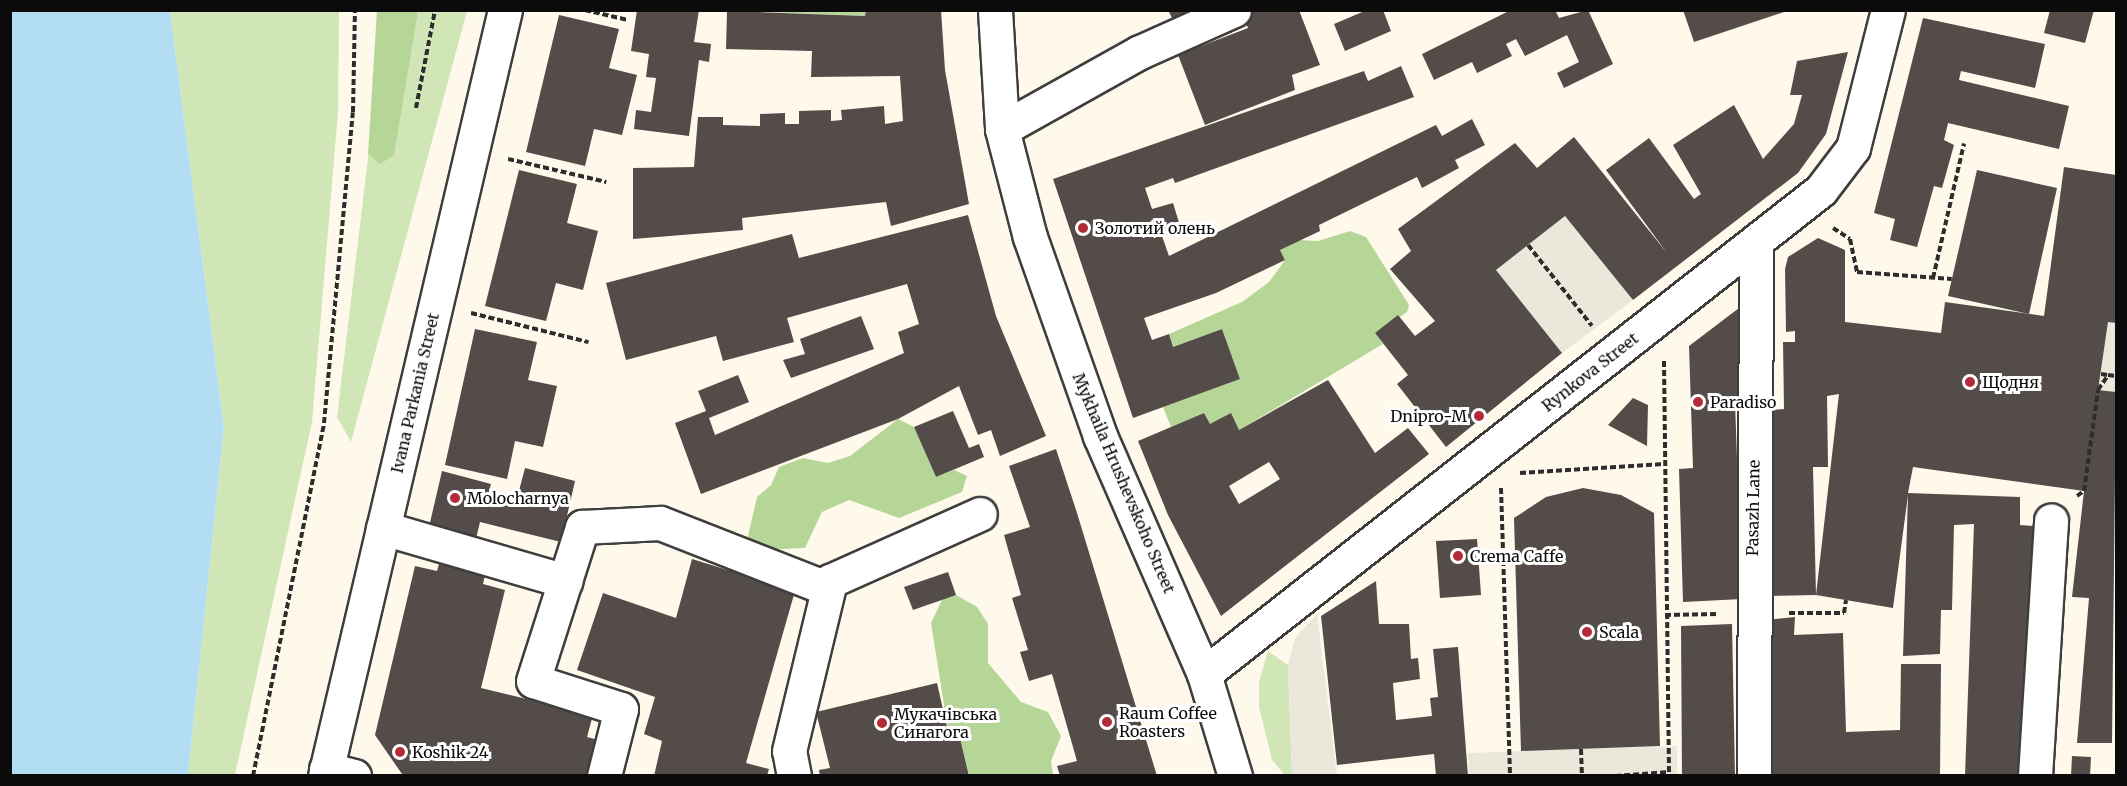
<!DOCTYPE html>
<meta charset="utf-8">
<style>
body{margin:0}
#map{position:relative;width:2127px;height:786px;overflow:hidden;background:#fef9eb;font-family:Merriweather,serif}
div>[style]{position:absolute}
.green>*{inset:0;background:#d1e6b7}
.forest>*{inset:0;background:#b6d697}
.plaza>*{inset:0;background:#ece7db}
.water>*{inset:0;background:#b2ddf2}
.building>*{inset:0;background:#534c48}
.path>*{height:4px;margin-top:-2px;transform-origin:0;background:repeating-linear-gradient(90deg,#2d2d2d 0 6px,transparent 0 9px)}
.roads{filter:drop-shadow(2px 0 #3e3e3e) drop-shadow(-2px 0 #3e3e3e) drop-shadow(0 2px #3e3e3e) drop-shadow(0 -2px #3e3e3e)}
.minor>*{height:33px;margin:-16.5px;padding:0 16.5px;transform-origin:16.5px;border-radius:16.5px;background:#fff}
.dots>*{width:16px;height:16px;translate:-50% -50%;box-sizing:border-box;border:3px solid #fff;border-radius:50%}
span{translate:-50% -50%;white-space:nowrap;text-align:center;line-height:1.15;-webkit-text-stroke:6px #fff;paint-order:stroke}
.poi-label{font-size:16px;color:#0b0b0b}
.left{translate:0 -50%;text-align:left}
.right{translate:-100% -50%;text-align:right}
.street-label{font-size:16px;color:#0b0b0b}
.frame{position:absolute;inset:0;border:12px solid #0b0b0b;pointer-events:none}
</style>
<div id="map">
<div class="green">
<i style="clip-path:polygon(170px 11px,339px 11px,338px 112px,312px 422px,235px 775px,188px 775px,224px 427px)"></i>
<i style="clip-path:polygon(377px 11px,467px 11px,351px 442px,337px 417px,374px 108px)"></i>
<i style="clip-path:polygon(1268px 651px,1288px 665px,1292px 775px,1285px 775px,1272px 760px,1259px 707px,1259px 682px)"></i>
</div>
<div class="forest">
<i style="clip-path:polygon(377px 10px,418px 11px,394px 155px,380px 164px,368px 154px)"></i>
<i style="clip-path:polygon(717px 10px,866px 11px,865px 16px)"></i>
<i style="clip-path:polygon(1350px 231px,1366px 237px,1409px 305px,1407px 312px,1375px 333px,1383px 344px,1239px 430px,1210px 424px,1204px 413px,1171px 427px,1163px 407px,1240px 379px,1222px 329px,1173px 347px,1169px 334px,1242px 302px,1269px 282px,1285px 260px,1280px 250px,1300px 240px,1318px 241px)"></i>
<i style="clip-path:polygon(898px 419px,914px 427px,936px 477px,954px 470px,967px 476px,962px 492px,899px 518px,849px 500px,822px 512px,805px 548px,755px 550px,748px 536px,757px 497px,771px 485px,779px 467px,803px 458px,828px 463px,850px 456px)"></i>
<i style="clip-path:polygon(956px 595px,977px 607px,988px 624px,988px 663px,1021px 702px,1048px 712px,1061px 736px,1051px 761px,1053px 775px,969px 775px,959px 734px,949px 736px,931px 623px,943px 598px)"></i>
</div>
<div class="plaza">
<i style="clip-path:polygon(1565px 216px,1633px 300px,1562px 353px,1496px 270px)"></i>
<i style="clip-path:polygon(2108px 322px,2116px 323px,2116px 392px,2098px 390px)"></i>
<i style="clip-path:polygon(1317px 614px,1337px 775px,1292px 776px,1288px 665px,1295px 638px)"></i>
<i style="clip-path:polygon(1677px 746px,1677px 775px,1469px 775px,1468px 753px)"></i>
</div>
<div class="water">
<i style="clip-path:polygon(10px 11px,170px 11px,224px 427px,188px 775px,11px 775px)"></i>
</div>
<div class="building">
<i style="clip-path:polygon(637px 10px,699px 10px,694px 42px,711px 44px,709px 62px,699px 60px,689px 136px,634px 129px,636px 110px,651px 112px,656px 78px,646px 77px,649px 54px,631px 51px)"></i>
<i style="clip-path:polygon(866px 10px,941px 10px,945px 70px,969px 204px,891px 226px,886px 202px,742px 218px,743px 230px,633px 239px,633px 168px,694px 167px,698px 117px,723px 117px,723px 125px,760px 126px,760px 114px,785px 113px,785px 124px,799px 124px,799px 111px,831px 110px,831px 121px,842px 120px,841px 110px,884px 106px,885px 124px,903px 121px,900px 76px,811px 77px,812px 51px,726px 49px,727px 11px,865px 16px)"></i>
<i style="clip-path:polygon(1168px 10px,1206px 10px,1175px 24px)"></i>
<i style="clip-path:polygon(1256px 10px,1299px 10px,1320px 65px,1292px 75px,1295px 90px,1205px 125px,1178px 55px,1248px 28px,1243px 16px)"></i>
<i style="clip-path:polygon(1367px 10px,1383px 10px,1391px 31px,1345px 51px,1334px 24px)"></i>
<i style="clip-path:polygon(1511px 10px,1555px 10px,1559px 18px,1588px 10px,1613px 64px,1564px 88px,1557px 73px,1579px 62px,1567px 35px,1525px 56px,1516px 39px,1506px 44px,1512px 56px,1477px 73px,1472px 62px,1434px 80px,1422px 54px)"></i>
<i style="clip-path:polygon(1683px 10px,1787px 10px,1787px 11px,1694px 42px)"></i>
<i style="clip-path:polygon(2050px 10px,2094px 10px,2085px 43px,2044px 33px)"></i>
<i style="clip-path:polygon(559px 15px,619px 29px,609px 68px,637px 75px,622px 135px,594px 129px,585px 166px,526px 152px)"></i>
<i style="clip-path:polygon(1923px 18px,2045px 44px,2035px 88px,1961px 71px,1959px 80px,2069px 106px,2059px 149px,1948px 123px,1944px 140px,1954px 145px,1942px 188px,1934px 186px,1917px 247px,1890px 240px,1895px 219px,1874px 213px)"></i>
<i style="clip-path:polygon(1848px 52px,1826px 134px,1798px 173px,1633px 300px,1565px 216px,1496px 270px,1562px 353px,1446px 447px,1397px 384px,1408px 375px,1375px 333px,1398px 315px,1415px 336px,1435px 321px,1390px 269px,1411px 251px,1398px 229px,1515px 143px,1537px 168px,1574px 137px,1667px 253px,1606px 170px,1649px 138px,1694px 199px,1701px 194px,1673px 145px,1734px 105px,1763px 159px,1794px 124px,1802px 95px,1790px 95px,1797px 61px)"></i>
<i style="clip-path:polygon(1401px 66px,1414px 97px,1175px 183px,1173px 178px,1145px 188px,1152px 209px,1173px 203px,1181px 229px,1162px 236px,1169px 256px,1436px 125px,1442px 136px,1472px 119px,1485px 145px,1455px 160px,1459px 168px,1422px 188px,1417px 177px,1319px 225px,1320px 231px,1280px 250px,1285px 260px,1216px 293px,1144px 318px,1152px 340px,1169px 334px,1173px 347px,1222px 329px,1240px 379px,1133px 418px,1053px 179px,1364px 71px,1368px 81px)"></i>
<i style="clip-path:polygon(evenodd,2064px 167px,2116px 175px,2116px 323px,2108px 322px,2098px 390px,2116px 392px,2112px 743px,2077px 743px,2089px 598px,2072px 597px,2084px 491px,1913px 467px,1908px 493px,2020px 497px,2020px 525px,2033px 526px,2023px 776px,1965px 776px,1974px 524px,1954px 525px,1952px 610px,1941px 610px,1940px 654px,1903px 656px,1908px 495px,1893px 608px,1816px 595px,1762px 596px,1761px 543px,1772px 543px,1771px 507px,1759px 457px,1772px 457px,1771px 410px,1784px 409px,1783px 342px,1795px 342px,1795px 331px,1786px 332px,1785px 269px,1788px 257px,1818px 238px,1845px 250px,1845px 322px,1941px 333px,1945px 302px,2044px 316px,2064px 167px,1839px 394px,1816px 595px,1813px 467px,1828px 467px,1827px 396px,1839px 394px)"></i>
<i style="clip-path:polygon(519px 170px,577px 184px,567px 223px,598px 231px,583px 290px,556px 283px,546px 321px,485px 306px)"></i>
<i style="clip-path:polygon(1977px 170px,2057px 188px,2029px 314px,1948px 296px)"></i>
<i style="clip-path:polygon(968px 215px,996px 316px,1046px 436px,1000px 456px,991px 430px,978px 435px,959px 386px,898px 419px,701px 494px,675px 423px,706px 411px,698px 391px,738px 375px,749px 402px,709px 418px,715px 435px,904px 353px,898px 332px,919px 324px,907px 284px,787px 318px,794px 342px,723px 361px,716px 336px,626px 360px,606px 283px,792px 234px,799px 258px)"></i>
<i style="clip-path:polygon(1743px 305px,1746px 401px,1735px 402px,1742px 599px,1683px 602px,1679px 469px,1693px 468px,1689px 346px)"></i>
<i style="clip-path:polygon(861px 316px,874px 349px,791px 378px,783px 360px,805px 354px,800px 339px)"></i>
<i style="clip-path:polygon(475px 329px,537px 342px,528px 380px,557px 386px,543px 447px,515px 441px,507px 479px,445px 465px)"></i>
<i style="clip-path:polygon(evenodd,1328px 380px,1375px 453px,1408px 428px,1429px 454px,1221px 616px,1168px 515px,1138px 441px,1204px 413px,1210px 424px,1231px 413px,1239px 430px,1328px 380px,1269px 462px,1280px 479px,1239px 504px,1229px 486px,1269px 462px)"></i>
<i style="clip-path:polygon(1633px 398px,1648px 405px,1647px 446px,1608px 425px)"></i>
<i style="clip-path:polygon(953px 411px,969px 448px,979px 444px,984px 457px,936px 477px,914px 427px)"></i>
<i style="clip-path:polygon(1056px 449px,1077px 513px,1157px 776px,1060px 776px,1057px 766px,1077px 761px,1052px 674px,1029px 681px,1020px 652px,1028px 650px,1012px 598px,1021px 595px,1004px 535px,1030px 527px,1009px 466px)"></i>
<i style="clip-path:polygon(525px 468px,575px 481px,561px 542px,480px 522px,476px 539px,429px 527px,442px 471px,491px 484px,488px 495px,516px 502px)"></i>
<i style="clip-path:polygon(1583px 488px,1621px 495px,1654px 513px,1660px 746px,1521px 751px,1514px 518px,1546px 497px)"></i>
<i style="clip-path:polygon(1477px 539px,1481px 595px,1440px 598px,1436px 541px)"></i>
<i style="clip-path:polygon(692px 559px,795px 591px,746px 763px,769px 769px,767px 776px,654px 776px,662px 741px,644px 734px,655px 697px,577px 670px,603px 593px,676px 618px)"></i>
<i style="clip-path:polygon(440px 560px,486px 571px,483px 584px,505px 590px,481px 688px,593px 715px,587px 737px,598px 740px,589px 776px,410px 776px,402px 774px,375px 735px,415px 566px,437px 571px)"></i>
<i style="clip-path:polygon(948px 572px,956px 595px,913px 610px,904px 587px)"></i>
<i style="clip-path:polygon(1376px 581px,1379px 624px,1409px 624px,1411px 659px,1418px 658px,1420px 679px,1393px 683px,1396px 720px,1432px 716px,1430px 698px,1438px 697px,1433px 649px,1458px 647px,1468px 776px,1436px 776px,1434px 754px,1337px 765px,1321px 616px)"></i>
<i style="clip-path:polygon(1795px 617px,1794px 635px,1843px 633px,1846px 732px,1900px 730px,1901px 664px,1941px 664px,1940px 776px,1770px 776px,1767px 620px)"></i>
<i style="clip-path:polygon(1732px 624px,1735px 776px,1682px 776px,1681px 626px)"></i>
<i style="clip-path:polygon(937px 683px,949px 736px,959px 734px,969px 776px,820px 776px,819px 770px,830px 768px,816px 712px)"></i>
<i style="clip-path:polygon(2072px 756px,2091px 757px,2090px 776px,2071px 776px)"></i>
</div>
<div class="path">
<i style="left:585px;top:10px;width:44px;rotate:13.1deg"></i>
<i style="left:416px;top:108px;width:100px;rotate:-79deg"></i>
<i style="left:508px;top:159px;width:101px;rotate:13.2deg"></i>
<i style="left:1833px;top:228px;width:20px;rotate:33deg"></i>
<i style="left:1850px;top:239px;width:34px;rotate:78deg"></i>
<i style="left:1857px;top:272px;width:95px;rotate:4.2deg"></i>
<i style="left:1528px;top:245px;width:103px;rotate:51.7deg"></i>
<i style="left:1933px;top:278px;width:138px;rotate:-77deg"></i>
<i style="left:471px;top:313px;width:121px;rotate:13.9deg"></i>
<i style="left:2101px;top:374px;width:7px;rotate:8deg"></i>
<i style="left:1520px;top:473px;width:144px;rotate:-3.6deg"></i>
<i style="left:1501px;top:488px;width:288px;rotate:88.2deg"></i>
<i style="left:2077px;top:496px;width:9px;rotate:-36deg"></i>
<i style="left:2084px;top:491px;width:102px;rotate:-82.1deg"></i>
<i style="left:2098px;top:390px;width:18px;rotate:-56deg"></i>
<i style="left:2108px;top:375px;width:8px;rotate:7deg"></i>
<i style="left:1789px;top:613px;width:55px"></i>
<i style="left:1844px;top:613px;width:13px;rotate:-81deg"></i>
<i style="left:1665px;top:615px;width:53px;rotate:-1.1deg"></i>
<i style="left:1581px;top:749px;width:27px;rotate:88deg"></i>
<i style="left:253px;top:776px;width:360px;rotate:-78.6deg"></i>
<i style="left:324px;top:423px;width:312px;rotate:-84.7deg"></i>
<i style="left:353px;top:112px;width:102px;rotate:-88.9deg"></i>
<i style="left:1615px;top:776px;width:54px;rotate:-4.2deg"></i>
<i style="left:1669px;top:772px;width:413px;rotate:-90.7deg"></i>
</div>
<div class="roads">
<div class="minor">
<i style="left:995px;top:10px;width:119px;rotate:86.6deg"></i>
<i style="left:1002px;top:129px;width:112px;rotate:75.5deg"></i>
<i style="left:1030px;top:237px;width:211px;rotate:70.6deg"></i>
<i style="left:1100px;top:436px;width:260px;rotate:66.4deg"></i>
<i style="left:1204px;top:674px;width:107px;rotate:73.1deg"></i>
<i style="left:1002px;top:129px;width:158px;rotate:-29.2deg"></i>
<i style="left:1140px;top:52px;width:103px;rotate:-24.1deg"></i>
<i style="left:383px;top:528px;width:190px;rotate:16.2deg"></i>
<i style="left:1204px;top:674px;width:784px;rotate:-38.11deg"></i>
<i style="left:1821px;top:190px;width:53px;rotate:-52.7deg"></i>
<i style="left:1853px;top:148px;width:142px;rotate:-75.8deg"></i>
<i style="left:326px;top:769px;width:29px;rotate:14deg"></i>
<i style="left:325px;top:776px;width:787px;rotate:-76.78deg"></i>
<i style="left:604px;top:776px;width:69px;rotate:-75.8deg"></i>
<i style="left:621px;top:709px;width:92px;rotate:-162.3deg"></i>
<i style="left:533px;top:681px;width:162px;rotate:-72.3deg"></i>
<i style="left:582px;top:527px;width:78px;rotate:-2.9deg"></i>
<i style="left:660px;top:523px;width:180px;rotate:21.4deg"></i>
<i style="left:794px;top:776px;width:25px;rotate:-101deg"></i>
<i style="left:789px;top:751px;width:175px;rotate:-76.4deg"></i>
<i style="left:830px;top:581px;width:164px;rotate:-24.1deg"></i>
<i style="left:1754px;top:776px;width:535px;rotate:-89.79deg"></i>
<i style="left:2035px;top:776px;width:256px;rotate:-86.4deg"></i>
</div>
</div>
<div class="dots">
<i style="left:1083px;top:228px;background:#b32b38"></i>
<i style="left:1970px;top:382px;background:#b32b38"></i>
<i style="left:1698px;top:402px;background:#b32b38"></i>
<i style="left:1479px;top:416px;background:#b32b38"></i>
<i style="left:455px;top:498px;background:#b32b38"></i>
<i style="left:1458px;top:556px;background:#b32b38"></i>
<i style="left:1587px;top:632px;background:#b32b38"></i>
<i style="left:1107px;top:722px;background:#b32b38"></i>
<i style="left:882px;top:723px;background:#b32b38"></i>
<i style="left:400px;top:752px;background:#b32b38"></i>
</div>
<div class="poi-label">
<span class="left" style="left:1095px;top:228px">Золотий олень</span>
<span class="left" style="left:1982px;top:382px">Щодня</span>
<span class="left" style="left:1710px;top:402px">Paradiso</span>
<span class="right" style="left:1467px;top:416px">Dnipro-M</span>
<span class="left" style="left:467px;top:498px">Molocharnya</span>
<span class="left" style="left:1470px;top:556px">Crema Caffe</span>
<span class="left" style="left:1599px;top:632px">Scala</span>
<span class="left" style="left:1119px;top:722px">Raum Coffee<br>Roasters</span>
<span class="left" style="left:894px;top:723px">Мукачівська<br>Синагога</span>
<span class="left" style="left:412px;top:752px">Koshik 24</span>
</div>
<div class="street-label">
<span style="left:1590px;top:372px;rotate:-38deg">Rynkova Street</span>
<span style="left:415px;top:393px;rotate:-77deg">Ivana Parkania Street</span>
<span style="left:1124px;top:483px;rotate:67deg">Mykhaila Hrushevskoho Street</span>
<span style="left:1753px;top:508px;rotate:-89deg">Pasazh Lane</span>
</div>
<div class="frame"></div>
</div>
